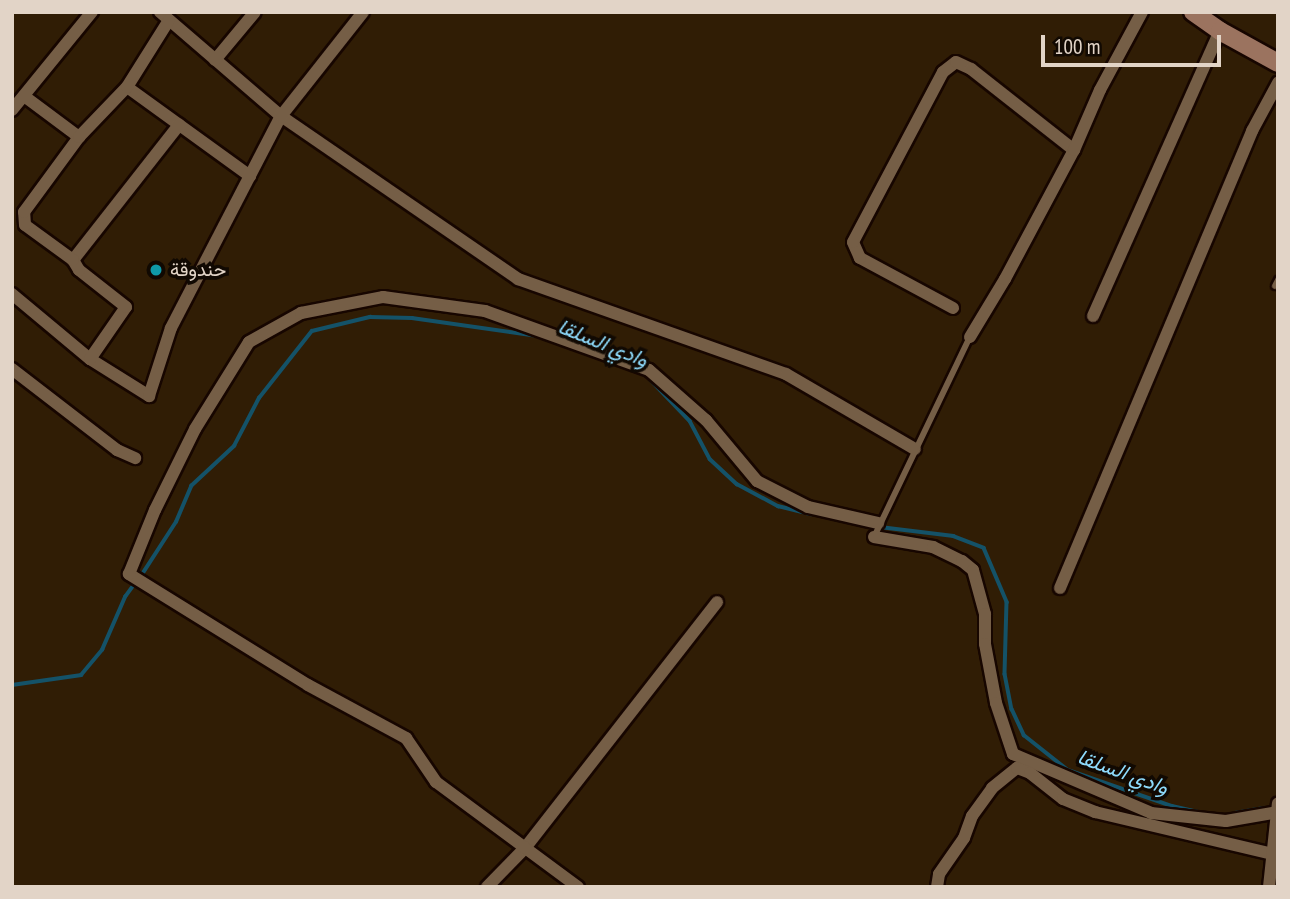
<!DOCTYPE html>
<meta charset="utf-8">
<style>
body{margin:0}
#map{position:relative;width:1290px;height:899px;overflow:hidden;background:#301d05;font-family:"PT Sans Narrow",Vazirmatn,sans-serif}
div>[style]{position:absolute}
.stream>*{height:3.5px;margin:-1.75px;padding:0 1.75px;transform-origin:1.75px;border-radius:1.75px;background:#145268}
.roads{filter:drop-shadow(2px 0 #170600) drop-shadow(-2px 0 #170600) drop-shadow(0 2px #170600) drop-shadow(0 -2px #170600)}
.service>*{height:6px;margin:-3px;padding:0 3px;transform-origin:3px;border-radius:3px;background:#755e46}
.minor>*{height:12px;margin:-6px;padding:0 6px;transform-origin:6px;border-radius:6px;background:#755e46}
.secondary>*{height:18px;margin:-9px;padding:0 9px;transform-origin:9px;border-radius:9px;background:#9b735f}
.dots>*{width:19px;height:19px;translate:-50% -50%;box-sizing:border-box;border:4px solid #110902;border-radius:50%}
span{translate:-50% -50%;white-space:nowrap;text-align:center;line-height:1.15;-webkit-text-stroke:7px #110902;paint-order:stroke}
.poi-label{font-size:19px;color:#e2d4c7}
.left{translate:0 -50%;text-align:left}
.water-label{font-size:21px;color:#8edbfc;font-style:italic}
.frame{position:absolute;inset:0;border:14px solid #e2d4c7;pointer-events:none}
.scale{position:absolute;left:1041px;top:35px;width:180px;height:32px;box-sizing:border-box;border:4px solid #e2d4c7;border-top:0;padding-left:9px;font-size:21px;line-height:24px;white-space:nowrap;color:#e2d4c7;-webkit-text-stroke:5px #110902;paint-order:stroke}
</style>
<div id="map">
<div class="stream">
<i style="left:646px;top:375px;width:64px;rotate:46.3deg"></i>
<i style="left:690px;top:421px;width:43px;rotate:62.2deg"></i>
<i style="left:710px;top:459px;width:37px;rotate:43deg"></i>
<i style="left:737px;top:484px;width:47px;rotate:28.2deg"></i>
<i style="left:778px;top:506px;width:34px;rotate:14deg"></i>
<i style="left:880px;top:527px;width:74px;rotate:7deg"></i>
<i style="left:953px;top:536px;width:33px;rotate:21deg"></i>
<i style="left:984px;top:548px;width:59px;rotate:66.9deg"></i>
<i style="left:1007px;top:602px;width:72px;rotate:91.6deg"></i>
<i style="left:1005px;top:674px;width:36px;rotate:79deg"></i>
<i style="left:1012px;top:709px;width:29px;rotate:65deg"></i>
<i style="left:1024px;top:735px;width:56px;rotate:38.5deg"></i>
<i style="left:1068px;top:770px;width:110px;rotate:19.1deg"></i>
<i style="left:1172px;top:806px;width:32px;rotate:13deg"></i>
<i style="left:141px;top:576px;width:64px;rotate:-57.1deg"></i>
<i style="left:176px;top:522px;width:39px;rotate:-67deg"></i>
<i style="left:191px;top:486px;width:59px;rotate:-42.9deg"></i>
<i style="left:234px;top:446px;width:54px;rotate:-62.5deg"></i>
<i style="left:259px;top:398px;width:85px;rotate:-51.7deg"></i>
<i style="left:312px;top:331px;width:60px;rotate:-13.6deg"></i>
<i style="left:370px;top:317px;width:42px;rotate:1.4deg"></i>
<i style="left:412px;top:318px;width:127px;rotate:8.1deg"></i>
<i style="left:12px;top:685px;width:70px;rotate:-8.2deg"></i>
<i style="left:81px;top:675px;width:33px;rotate:-50deg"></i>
<i style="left:102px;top:650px;width:58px;rotate:-66.5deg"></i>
<i style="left:125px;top:597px;width:19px;rotate:-54deg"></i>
<i style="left:1235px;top:813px;width:29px;rotate:-10deg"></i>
</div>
<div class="roads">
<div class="service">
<i style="left:1275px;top:286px;width:7px;rotate:-63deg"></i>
<i style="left:874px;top:537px;width:222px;rotate:-64.4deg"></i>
</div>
<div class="minor">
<i style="left:160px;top:12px;width:160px;rotate:40.7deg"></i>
<i style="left:281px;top:116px;width:288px;rotate:34.5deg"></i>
<i style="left:518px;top:279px;width:284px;rotate:19.5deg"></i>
<i style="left:786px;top:374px;width:149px;rotate:30.2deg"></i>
<i style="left:215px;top:60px;width:62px;rotate:-50.2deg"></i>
<i style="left:127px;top:87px;width:152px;rotate:35.9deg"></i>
<i style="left:24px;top:96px;width:69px;rotate:36.7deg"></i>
<i style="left:12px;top:110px;width:127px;rotate:-50.8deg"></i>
<i style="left:73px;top:260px;width:172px;rotate:-51.9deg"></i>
<i style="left:12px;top:294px;width:102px;rotate:39.8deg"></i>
<i style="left:90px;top:359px;width:70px;rotate:32.1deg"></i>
<i style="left:149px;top:396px;width:71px;rotate:-72.1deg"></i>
<i style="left:171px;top:328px;width:239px;rotate:-62.6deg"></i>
<i style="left:281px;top:116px;width:132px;rotate:-51.7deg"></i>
<i style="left:953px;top:308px;width:106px;rotate:-151.7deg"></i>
<i style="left:860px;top:258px;width:17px;rotate:-114deg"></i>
<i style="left:853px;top:242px;width:192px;rotate:-62.1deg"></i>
<i style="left:943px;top:72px;width:16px;rotate:-38deg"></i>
<i style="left:956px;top:62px;width:17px;rotate:25deg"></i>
<i style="left:971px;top:69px;width:131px;rotate:38.2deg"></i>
<i style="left:1093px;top:316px;width:312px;rotate:-66deg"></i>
<i style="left:970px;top:337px;width:68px;rotate:-58.9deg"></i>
<i style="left:1005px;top:279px;width:146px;rotate:-61.9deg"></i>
<i style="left:1074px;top:150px;width:65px;rotate:-66.6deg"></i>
<i style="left:1100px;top:90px;width:89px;rotate:-61.7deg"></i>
<i style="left:90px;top:359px;width:63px;rotate:-55.3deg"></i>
<i style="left:126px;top:307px;width:60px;rotate:-141.8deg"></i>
<i style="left:79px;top:270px;width:12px;rotate:-121deg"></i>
<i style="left:73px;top:260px;width:59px;rotate:-143.9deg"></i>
<i style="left:25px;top:225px;width:13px;rotate:-94deg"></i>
<i style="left:24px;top:212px;width:93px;rotate:-53.7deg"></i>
<i style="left:79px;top:137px;width:69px;rotate:-46.2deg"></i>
<i style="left:127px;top:87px;width:79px;rotate:-57.9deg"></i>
<i style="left:12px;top:369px;width:133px;rotate:37.6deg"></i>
<i style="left:117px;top:450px;width:20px;rotate:24deg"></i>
<i style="left:874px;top:537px;width:60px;rotate:9.6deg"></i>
<i style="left:933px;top:547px;width:32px;rotate:26deg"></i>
<i style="left:962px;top:561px;width:14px;rotate:39deg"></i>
<i style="left:973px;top:570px;width:46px;rotate:74.7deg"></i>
<i style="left:985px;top:614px;width:30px;rotate:90deg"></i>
<i style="left:985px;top:644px;width:60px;rotate:79.4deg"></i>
<i style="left:996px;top:703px;width:54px;rotate:71.6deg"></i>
<i style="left:1013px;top:754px;width:150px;rotate:23.1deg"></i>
<i style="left:1151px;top:813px;width:75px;rotate:6.1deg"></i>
<i style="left:1226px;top:821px;width:53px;rotate:-9.8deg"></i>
<i style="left:1060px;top:588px;width:496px;rotate:-67.2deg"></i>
<i style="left:1252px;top:131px;width:55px;rotate:-61.6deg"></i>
<i style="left:487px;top:887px;width:54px;rotate:-45.7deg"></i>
<i style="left:525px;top:848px;width:312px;rotate:-52deg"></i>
<i style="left:578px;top:887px;width:177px;rotate:-143.5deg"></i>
<i style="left:436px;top:782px;width:53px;rotate:-124.3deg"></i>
<i style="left:406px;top:738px;width:111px;rotate:-151.6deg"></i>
<i style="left:308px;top:685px;width:211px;rotate:-148.2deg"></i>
<i style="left:129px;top:574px;width:69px;rotate:-67.9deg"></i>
<i style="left:155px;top:510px;width:90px;rotate:-63.7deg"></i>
<i style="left:195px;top:429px;width:102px;rotate:-58.2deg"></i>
<i style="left:249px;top:342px;width:60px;rotate:-29.1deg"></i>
<i style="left:301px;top:313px;width:84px;rotate:-11deg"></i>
<i style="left:383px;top:297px;width:103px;rotate:7.8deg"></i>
<i style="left:485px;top:311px;width:174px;rotate:19.8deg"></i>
<i style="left:649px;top:370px;width:76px;rotate:41.3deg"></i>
<i style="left:706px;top:420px;width:80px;rotate:50.1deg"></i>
<i style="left:757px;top:481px;width:57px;rotate:27deg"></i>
<i style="left:808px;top:507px;width:72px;rotate:12.9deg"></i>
<i style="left:937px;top:887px;width:13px;rotate:-81deg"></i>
<i style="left:939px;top:874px;width:44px;rotate:-55.2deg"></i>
<i style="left:964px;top:838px;width:23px;rotate:-70deg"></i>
<i style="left:972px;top:816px;width:34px;rotate:-54deg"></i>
<i style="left:992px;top:788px;width:32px;rotate:-39deg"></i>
<i style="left:1017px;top:768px;width:14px;rotate:21deg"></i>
<i style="left:1030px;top:773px;width:42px;rotate:38.2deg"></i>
<i style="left:1063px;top:799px;width:35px;rotate:22deg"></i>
<i style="left:1095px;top:812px;width:182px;rotate:13.3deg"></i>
<i style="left:1269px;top:887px;width:84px;rotate:-83.9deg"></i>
</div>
<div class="secondary">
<i style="left:1193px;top:12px;width:33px;rotate:35deg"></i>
<i style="left:1220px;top:31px;width:66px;rotate:28.9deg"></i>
</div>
</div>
<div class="dots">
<i style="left:156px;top:270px;background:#0f9aa8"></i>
</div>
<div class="poi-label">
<span class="left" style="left:170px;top:270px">حندوقة</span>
</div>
<div class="water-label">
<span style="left:603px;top:343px;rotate:22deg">وادي السلقا</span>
<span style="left:1123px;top:772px;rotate:20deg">وادي السلقا</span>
</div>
<div class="frame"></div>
<div class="scale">100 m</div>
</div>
